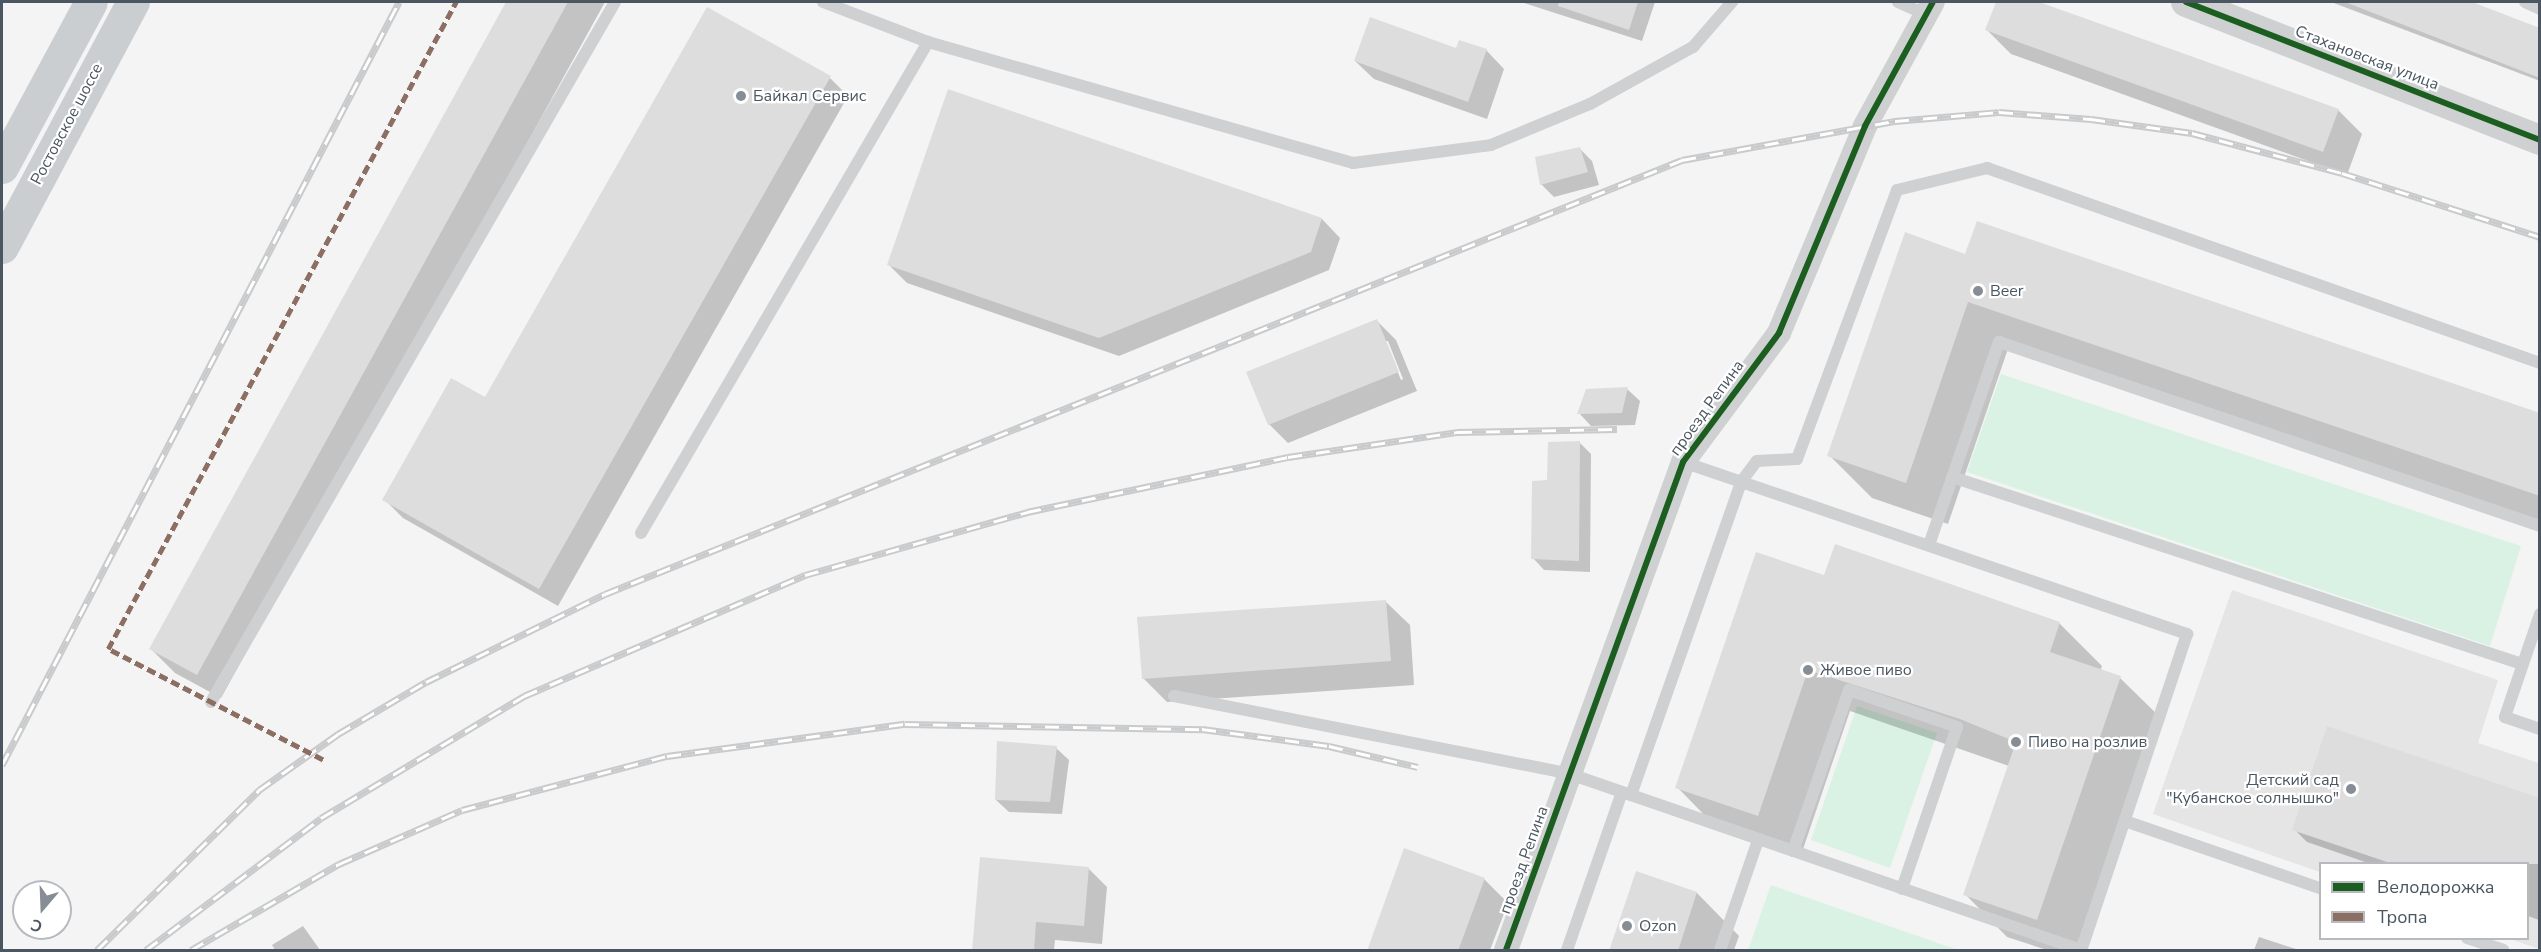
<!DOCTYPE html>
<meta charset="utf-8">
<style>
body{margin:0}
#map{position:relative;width:2541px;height:952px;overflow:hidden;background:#f4f4f4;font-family:"Nunito Sans",sans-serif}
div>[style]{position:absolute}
.education>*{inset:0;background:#e6e5e6}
.green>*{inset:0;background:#d9f2e3}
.shadow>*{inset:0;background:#0003}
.building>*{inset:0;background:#ddddde}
.service>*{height:12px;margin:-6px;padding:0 6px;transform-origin:6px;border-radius:6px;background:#ced0d2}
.minor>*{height:24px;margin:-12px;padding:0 12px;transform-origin:12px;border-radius:12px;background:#ced0d2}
.tertiary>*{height:30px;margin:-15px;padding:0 15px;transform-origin:15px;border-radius:15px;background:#ced0d2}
.primary>*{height:33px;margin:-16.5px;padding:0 16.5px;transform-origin:16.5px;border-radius:16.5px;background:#caced1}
.rail>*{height:7px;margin-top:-3.5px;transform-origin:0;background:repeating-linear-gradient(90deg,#fff 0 14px,#c9cacc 0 28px);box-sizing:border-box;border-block:2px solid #c9cacc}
.quiet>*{height:4.5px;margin-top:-2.25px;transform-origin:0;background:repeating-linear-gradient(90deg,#8d6e63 0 9px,transparent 0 13.5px)}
.cycleway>*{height:6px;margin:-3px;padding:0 3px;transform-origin:3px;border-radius:3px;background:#1b5e20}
.dots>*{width:16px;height:16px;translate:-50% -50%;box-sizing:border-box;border:3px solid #fff;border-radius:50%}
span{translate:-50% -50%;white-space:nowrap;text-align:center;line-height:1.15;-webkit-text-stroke:4.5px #fff;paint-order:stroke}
.street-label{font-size:16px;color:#4a5661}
.poi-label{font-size:16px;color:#4a5661}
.left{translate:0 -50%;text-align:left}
.right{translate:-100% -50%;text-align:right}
.frame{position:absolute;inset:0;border:3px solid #4a5661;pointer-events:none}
.legend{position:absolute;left:2319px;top:862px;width:210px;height:78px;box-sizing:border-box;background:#fff;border:2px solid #b7bbc0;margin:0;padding:8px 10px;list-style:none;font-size:18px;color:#4a5661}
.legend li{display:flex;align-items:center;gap:12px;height:30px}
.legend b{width:30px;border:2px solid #b7bbc0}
.north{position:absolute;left:12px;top:880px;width:60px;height:60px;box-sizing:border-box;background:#fff;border:2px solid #b7bbc0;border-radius:50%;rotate:199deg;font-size:16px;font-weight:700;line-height:24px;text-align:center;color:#4a5661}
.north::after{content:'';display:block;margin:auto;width:21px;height:27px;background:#868d94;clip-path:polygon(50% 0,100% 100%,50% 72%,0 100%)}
</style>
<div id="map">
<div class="education">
<i style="clip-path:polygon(2232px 590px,2498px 680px,2478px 743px,2539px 763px,2539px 949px,2510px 939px,2528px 938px,2528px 864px,2320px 864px,2320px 872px,2153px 814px)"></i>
</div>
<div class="green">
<i style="clip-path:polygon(2001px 374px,2521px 546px,2490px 646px,1967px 472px)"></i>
<i style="clip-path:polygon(1857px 706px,1937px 733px,1890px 868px,1811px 840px)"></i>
<i style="clip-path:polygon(1771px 885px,1958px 950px,1748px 950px)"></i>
</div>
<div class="shadow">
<i style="clip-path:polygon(508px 2px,605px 2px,221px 698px,175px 673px,151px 649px)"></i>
<i style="clip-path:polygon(1521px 2px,1655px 2px,1642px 41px)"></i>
<i style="clip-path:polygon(1997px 2px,2035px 2px,2338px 110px,2362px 134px,2347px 175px,2011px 54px,1987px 30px)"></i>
<i style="clip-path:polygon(2331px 2px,2468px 2px,2540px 30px,2540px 81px)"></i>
<i style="clip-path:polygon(1457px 50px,1486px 50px,1504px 69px,1487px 119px,1374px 79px,1355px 61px)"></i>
<i style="clip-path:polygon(830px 78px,848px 96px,558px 606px,403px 518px,384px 499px)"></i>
<i style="clip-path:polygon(1579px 148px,1592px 161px,1599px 185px,1554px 197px,1541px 184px)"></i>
<i style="clip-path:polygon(1322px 219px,1340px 238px,1329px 270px,1119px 356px,907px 283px,889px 265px)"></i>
<i style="clip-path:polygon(1966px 255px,2540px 414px,2540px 523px,2010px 343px,1948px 524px,1872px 498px,1829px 455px)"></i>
<i style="clip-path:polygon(evenodd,1377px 321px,1396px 340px,1417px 391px,1288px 443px,1269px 424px,1377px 321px,1385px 341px,1388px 341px,1403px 379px,1401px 380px,1385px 341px)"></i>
<i style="clip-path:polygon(1627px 389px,1640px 401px,1635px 425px,1591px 426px,1579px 413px)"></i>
<i style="clip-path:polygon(1580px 443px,1591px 454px,1590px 572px,1544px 570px,1533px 558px,1548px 482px)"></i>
<i style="clip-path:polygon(1825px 577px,2059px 623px,2102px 666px,2100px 671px,2120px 678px,2163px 720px,2084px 950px,2047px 950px,2007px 937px,1965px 894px,2009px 766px,1850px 711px,1800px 858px,1719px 830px,1677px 787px)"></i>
<i style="clip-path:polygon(1386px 602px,1410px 625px,1414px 685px,1167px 702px,1143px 678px)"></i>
<i style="clip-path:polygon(1056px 748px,1069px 760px,1062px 814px,1009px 812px,996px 800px)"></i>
<i style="clip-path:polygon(2540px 799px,2539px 920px,2528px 916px,2528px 864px,2371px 864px,2307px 842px,2294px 829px)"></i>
<i style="clip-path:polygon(1088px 868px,1107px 887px,1102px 944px,1055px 940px,1054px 950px,974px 950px)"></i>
<i style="clip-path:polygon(1637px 873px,1697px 893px,1739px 936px,1734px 950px,1611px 950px)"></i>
<i style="clip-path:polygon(1484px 879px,1508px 903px,1490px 950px,1369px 950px)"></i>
<i style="clip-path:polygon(303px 926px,320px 950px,275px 950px,272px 945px)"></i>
<i style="clip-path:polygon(2259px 937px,2299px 950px,2254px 950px)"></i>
</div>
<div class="building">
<i style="clip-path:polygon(506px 2px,568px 2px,197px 675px,149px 649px)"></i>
<i style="clip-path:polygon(1559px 2px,1638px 2px,1629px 30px,1558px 6px)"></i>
<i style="clip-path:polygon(1996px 2px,2039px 2px,2339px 109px,2323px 152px,1985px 30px)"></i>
<i style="clip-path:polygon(2345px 2px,2472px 2px,2540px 28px,2540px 78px)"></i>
<i style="clip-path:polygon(707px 7px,831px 76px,539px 589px,382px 500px,451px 378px,485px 397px)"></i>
<i style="clip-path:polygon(1370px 17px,1456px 48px,1459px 40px,1487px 49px,1468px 102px,1354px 61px)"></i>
<i style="clip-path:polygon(948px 89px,1322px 218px,1311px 252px,1099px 338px,887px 265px)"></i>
<i style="clip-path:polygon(1580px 147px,1588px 172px,1540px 185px,1535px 157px)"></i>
<i style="clip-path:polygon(1977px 221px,2540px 413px,2540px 496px,1968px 302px,1906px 483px,1827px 456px,1905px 232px,1965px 254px)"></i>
<i style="clip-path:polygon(1377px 319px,1399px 372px,1268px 425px,1246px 372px)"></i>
<i style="clip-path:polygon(1628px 387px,1622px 413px,1577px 414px,1586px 389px)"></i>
<i style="clip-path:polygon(1580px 441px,1579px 561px,1531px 559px,1532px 481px,1547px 480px,1548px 442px)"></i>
<i style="clip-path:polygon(1835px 544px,2060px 622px,2050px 652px,2121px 676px,2037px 920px,1963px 895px,2016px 742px,1960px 719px,1808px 670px,1758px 816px,1675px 788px,1756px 552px,1824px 575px)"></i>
<i style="clip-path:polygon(1386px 600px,1391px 661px,1142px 679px,1137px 617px)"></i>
<i style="clip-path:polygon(2327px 726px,2540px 798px,2540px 864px,2393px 864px,2292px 830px)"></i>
<i style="clip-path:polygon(997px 741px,1057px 746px,1050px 802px,995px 800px)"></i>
<i style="clip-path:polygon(1404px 848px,1485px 878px,1458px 951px,1367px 951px)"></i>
<i style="clip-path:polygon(980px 857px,1089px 867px,1084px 926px,1036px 922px,1034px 951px,972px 951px)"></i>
<i style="clip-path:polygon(1636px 871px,1697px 892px,1678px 951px,1609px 951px)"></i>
</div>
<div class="service">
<i style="left:823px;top:2px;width:112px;rotate:20.9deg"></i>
<i style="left:928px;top:42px;width:442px;rotate:15.9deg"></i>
<i style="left:1353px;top:163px;width:139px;rotate:-7.4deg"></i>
<i style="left:1491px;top:145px;width:107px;rotate:-22.5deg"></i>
<i style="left:1590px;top:104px;width:118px;rotate:-29deg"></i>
<i style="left:1693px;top:47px;width:60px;rotate:-49.1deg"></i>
<i style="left:1898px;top:2px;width:30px;rotate:24deg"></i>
<i style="left:2525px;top:2px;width:17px;rotate:25deg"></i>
<i style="left:1683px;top:462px;width:533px;rotate:18.84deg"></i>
<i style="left:2187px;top:634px;width:333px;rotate:108.5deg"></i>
<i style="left:1952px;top:477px;width:600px;rotate:18.16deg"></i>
<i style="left:641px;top:533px;width:569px;rotate:-59.69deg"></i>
<i style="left:1929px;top:545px;width:215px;rotate:-71deg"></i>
<i style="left:1999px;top:342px;width:571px;rotate:18.78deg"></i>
<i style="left:2540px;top:614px;width:109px;rotate:108.8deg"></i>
<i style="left:2505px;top:717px;width:37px;rotate:19deg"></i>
<i style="left:1174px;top:696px;width:404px;rotate:11.1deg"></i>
<i style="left:1570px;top:774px;width:540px;rotate:19deg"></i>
<i style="left:211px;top:702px;width:808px;rotate:-60.01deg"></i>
<i style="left:1631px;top:795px;width:332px;rotate:-70.6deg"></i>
<i style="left:1741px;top:482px;width:26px;rotate:-53deg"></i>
<i style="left:1757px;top:461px;width:40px;rotate:-2.9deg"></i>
<i style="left:1797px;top:459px;width:287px;rotate:-69.6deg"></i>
<i style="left:1897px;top:190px;width:93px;rotate:-13.7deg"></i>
<i style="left:1987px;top:168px;width:586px;rotate:19.42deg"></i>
<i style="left:2125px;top:821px;width:206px;rotate:19deg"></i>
<i style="left:1793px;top:851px;width:170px;rotate:-70.8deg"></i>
<i style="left:1849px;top:690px;width:114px;rotate:18.9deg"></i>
<i style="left:1957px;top:727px;width:171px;rotate:108.8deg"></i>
<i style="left:2467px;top:938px;width:38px;rotate:18deg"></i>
<i style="left:1567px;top:950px;width:167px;rotate:-70.8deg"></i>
<i style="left:1720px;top:950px;width:116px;rotate:-70.9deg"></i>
</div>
<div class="minor">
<i style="left:1506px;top:950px;width:519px;rotate:-70.06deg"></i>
<i style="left:1683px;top:462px;width:161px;rotate:-53.3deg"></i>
<i style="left:1779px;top:333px;width:224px;rotate:-67.4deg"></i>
<i style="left:1865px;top:126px;width:141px;rotate:-61.3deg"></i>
</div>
<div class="tertiary">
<i style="left:2186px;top:2px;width:380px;rotate:21.3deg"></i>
</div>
<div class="primary">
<i style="left:2px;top:167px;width:187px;rotate:-61.7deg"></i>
<i style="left:2px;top:247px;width:278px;rotate:-61.9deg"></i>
</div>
<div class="rail">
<i style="left:2px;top:765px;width:860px;rotate:-62.51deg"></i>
<i style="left:97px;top:950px;width:228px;rotate:-44.6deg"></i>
<i style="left:259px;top:790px;width:97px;rotate:-35.3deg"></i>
<i style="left:338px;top:734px;width:102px;rotate:-30.6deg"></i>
<i style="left:426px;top:682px;width:199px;rotate:-26.2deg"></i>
<i style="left:605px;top:594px;width:1161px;rotate:-21.95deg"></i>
<i style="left:1682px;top:160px;width:217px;rotate:-10.4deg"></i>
<i style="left:1895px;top:121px;width:104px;rotate:-4.9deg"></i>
<i style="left:1999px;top:112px;width:92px;rotate:4.4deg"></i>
<i style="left:2091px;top:119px;width:102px;rotate:7.9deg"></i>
<i style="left:2192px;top:133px;width:155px;rotate:14.9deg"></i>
<i style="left:2342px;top:173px;width:208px;rotate:17.9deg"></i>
<i style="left:146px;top:950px;width:219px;rotate:-37deg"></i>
<i style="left:321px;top:818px;width:237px;rotate:-31deg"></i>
<i style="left:524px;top:696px;width:306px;rotate:-23.3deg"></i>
<i style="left:805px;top:575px;width:231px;rotate:-15.8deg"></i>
<i style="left:1027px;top:512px;width:267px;rotate:-11.9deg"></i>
<i style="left:1288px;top:457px;width:172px;rotate:-8.4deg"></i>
<i style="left:1458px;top:432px;width:159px;rotate:-1.1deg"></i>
<i style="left:191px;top:950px;width:171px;rotate:-30.2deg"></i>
<i style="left:339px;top:864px;width:134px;rotate:-23.7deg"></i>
<i style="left:462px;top:810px;width:212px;rotate:-14.8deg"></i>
<i style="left:667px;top:756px;width:240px;rotate:-7.7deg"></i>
<i style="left:905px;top:724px;width:297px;rotate:1deg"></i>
<i style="left:1202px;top:729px;width:128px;rotate:7.6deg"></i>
<i style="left:1329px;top:746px;width:91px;rotate:13.3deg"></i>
</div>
<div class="quiet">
<i style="left:323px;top:760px;width:242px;rotate:-152.7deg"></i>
<i style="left:108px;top:649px;width:735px;rotate:-61.73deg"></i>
</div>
<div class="cycleway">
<i style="left:2186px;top:2px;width:380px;rotate:21.3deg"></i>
<i style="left:1506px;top:950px;width:519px;rotate:-70.06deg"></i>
<i style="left:1683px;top:462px;width:161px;rotate:-53.3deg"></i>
<i style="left:1779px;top:333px;width:224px;rotate:-67.4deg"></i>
<i style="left:1865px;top:126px;width:141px;rotate:-61.3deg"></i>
</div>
<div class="dots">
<i style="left:741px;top:96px;background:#868d94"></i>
<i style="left:1978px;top:291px;background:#868d94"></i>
<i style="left:1808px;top:670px;background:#868d94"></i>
<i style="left:2016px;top:742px;background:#868d94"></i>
<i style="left:2351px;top:789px;background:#868d94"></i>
<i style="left:1627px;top:926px;background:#868d94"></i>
</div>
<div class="street-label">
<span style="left:2367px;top:58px;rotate:21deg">Стахановская улица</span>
<span style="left:67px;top:124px;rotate:-62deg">Ростовское шоссе</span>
<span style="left:1707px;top:408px;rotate:-54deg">проезд Репина</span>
<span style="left:1524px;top:860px;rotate:-70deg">проезд Репина</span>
</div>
<div class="poi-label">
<span class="left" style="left:753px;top:96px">Байкал Сервис</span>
<span class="left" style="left:1990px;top:291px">Beer</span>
<span class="left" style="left:1820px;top:670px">Живое пиво</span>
<span class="left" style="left:2028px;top:742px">Пиво на розлив</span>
<span class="right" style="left:2339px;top:789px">Детский сад<br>"Кубанское солнышко"</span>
<span class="left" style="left:1639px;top:926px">Ozon</span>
</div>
<div class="frame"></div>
<ul class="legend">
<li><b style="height:8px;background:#1b5e20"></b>Велодорожка</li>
<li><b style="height:8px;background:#8d6e63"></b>Тропа</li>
</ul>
<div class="north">С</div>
</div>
